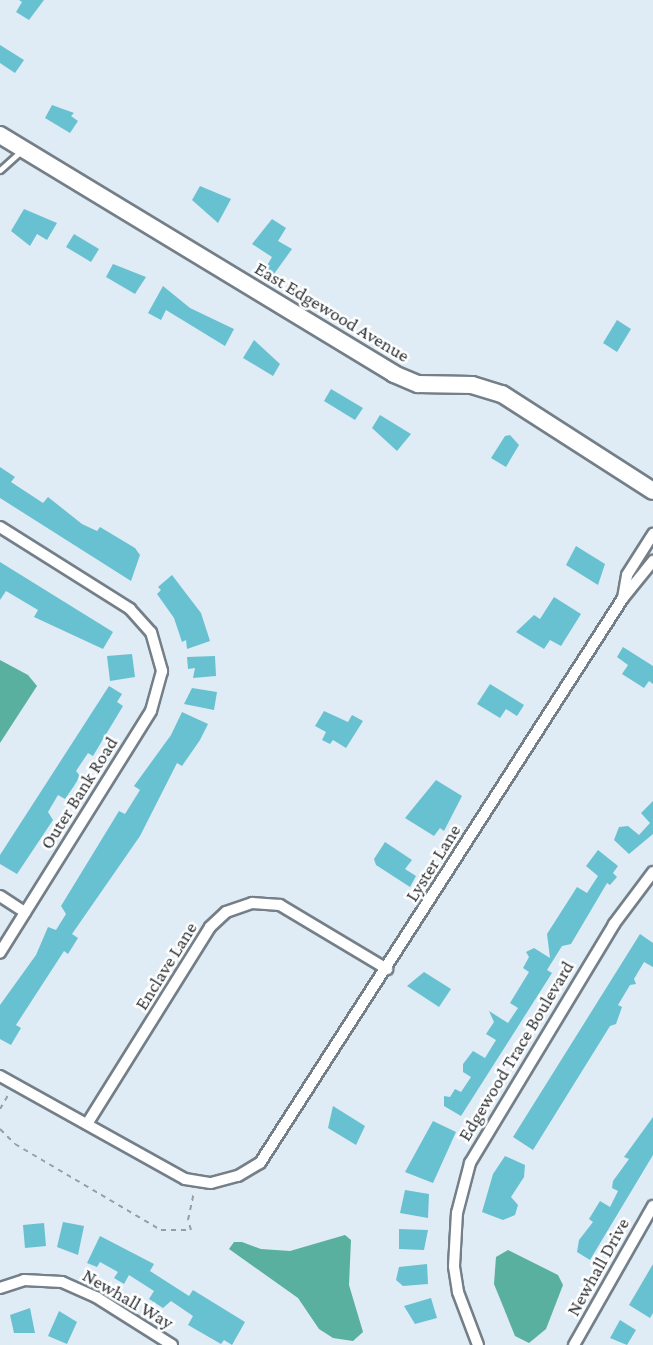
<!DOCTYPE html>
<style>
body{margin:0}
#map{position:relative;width:653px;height:1345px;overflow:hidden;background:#dfebf5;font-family:"Crimson Pro",serif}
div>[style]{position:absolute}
.water>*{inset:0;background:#5ab09f}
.building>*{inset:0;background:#68c1d0}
.path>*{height:2px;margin-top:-1px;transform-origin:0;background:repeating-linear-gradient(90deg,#959ea5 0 5px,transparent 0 10px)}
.roads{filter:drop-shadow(2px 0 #747f88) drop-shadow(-2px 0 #747f88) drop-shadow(0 2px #747f88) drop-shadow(0 -2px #747f88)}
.lane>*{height:5px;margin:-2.5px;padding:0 2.5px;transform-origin:2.5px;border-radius:2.5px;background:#fff}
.street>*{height:10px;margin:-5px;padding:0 5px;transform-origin:5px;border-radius:5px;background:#fff}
.secondary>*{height:16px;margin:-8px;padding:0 8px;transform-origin:8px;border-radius:8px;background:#fff}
span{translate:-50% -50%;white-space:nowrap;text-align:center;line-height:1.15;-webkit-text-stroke:5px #fff;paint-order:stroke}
.street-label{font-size:19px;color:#32373b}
</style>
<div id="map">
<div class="water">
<i style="clip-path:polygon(0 660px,28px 675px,37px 686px,0 743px)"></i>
<i style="clip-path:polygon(345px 1235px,351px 1240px,349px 1285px,363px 1332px,353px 1341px,333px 1338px,319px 1329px,298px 1298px,229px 1249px,234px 1242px,242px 1242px,261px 1249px,290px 1251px)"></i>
<i style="clip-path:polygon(508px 1250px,558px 1275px,563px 1285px,546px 1329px,529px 1343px,515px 1336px,494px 1284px,496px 1257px)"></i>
</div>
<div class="building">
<i style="clip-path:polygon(19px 0,44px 0,29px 20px,16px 12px,22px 2px)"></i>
<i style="clip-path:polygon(0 45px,24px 60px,15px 73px,0 63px)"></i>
<i style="clip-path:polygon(52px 105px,74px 113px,71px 116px,78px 121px,70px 133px,45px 118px)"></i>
<i style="clip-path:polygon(200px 186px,231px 199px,218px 223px,192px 200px)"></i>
<i style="clip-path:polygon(24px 209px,57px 223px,47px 240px,37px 234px,30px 246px,11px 231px)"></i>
<i style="clip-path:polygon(272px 219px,286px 228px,278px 241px,292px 249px,274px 274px,265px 269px,272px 257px,252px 244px)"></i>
<i style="clip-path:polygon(74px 234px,99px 249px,91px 262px,66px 247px)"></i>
<i style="clip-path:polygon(113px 264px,146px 277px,135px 294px,106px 277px)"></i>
<i style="clip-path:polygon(163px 286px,190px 308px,234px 329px,225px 346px,166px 310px,161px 320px,148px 313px)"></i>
<i style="clip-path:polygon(617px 320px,631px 329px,617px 352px,603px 343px)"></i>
<i style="clip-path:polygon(254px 340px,280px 364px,273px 376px,243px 358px)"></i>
<i style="clip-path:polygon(331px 389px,363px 408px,355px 420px,324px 401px)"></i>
<i style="clip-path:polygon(380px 415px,411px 434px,397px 451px,372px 428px)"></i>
<i style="clip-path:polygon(510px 435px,519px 445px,506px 467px,491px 458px,505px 436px)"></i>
<i style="clip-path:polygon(0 467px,15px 477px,11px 482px,43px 503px,48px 497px,82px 524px,97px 531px,100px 527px,135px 548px,140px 555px,131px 581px,0 498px)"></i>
<i style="clip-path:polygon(576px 546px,605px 564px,598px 585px,566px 565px)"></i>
<i style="clip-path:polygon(0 562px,113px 632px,103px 649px,34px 617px,38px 610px,6px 591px,0 600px)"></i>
<i style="clip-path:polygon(172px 575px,201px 613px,210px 641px,187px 649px,186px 640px,182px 642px,174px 618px,157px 594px,161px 590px,158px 587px)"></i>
<i style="clip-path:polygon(554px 597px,581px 614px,561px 646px,550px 640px,544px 649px,516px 632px,534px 615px,540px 619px)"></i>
<i style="clip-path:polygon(623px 647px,653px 666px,653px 684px,649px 681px,644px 688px,622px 674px,628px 665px,617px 657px)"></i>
<i style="clip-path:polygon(132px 654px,135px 677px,110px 681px,107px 656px)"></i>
<i style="clip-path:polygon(215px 656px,216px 676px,193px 678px,195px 668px,188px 669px,187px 657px)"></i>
<i style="clip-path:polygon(490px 684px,524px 705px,517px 716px,506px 709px,500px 718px,477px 704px)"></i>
<i style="clip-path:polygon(109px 686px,122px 694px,117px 702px,123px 706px,93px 756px,88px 753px,76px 771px,80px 776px,74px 786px,65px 799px,58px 795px,48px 812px,53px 820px,17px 874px,0 864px,0 855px)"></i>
<i style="clip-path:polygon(192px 688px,217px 692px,214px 710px,184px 704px)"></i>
<i style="clip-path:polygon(324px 711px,348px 722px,352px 715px,363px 721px,346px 748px,333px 740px,330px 744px,322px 740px,326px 732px,315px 726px)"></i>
<i style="clip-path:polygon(182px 712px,208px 724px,200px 740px,182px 766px,177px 763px,140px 836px,72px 934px,78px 938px,68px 954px,64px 951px,16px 1025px,21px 1028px,11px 1045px,0 1039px,0 1005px,36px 955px,48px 927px,56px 930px,66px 914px,61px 906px,119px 811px,125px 814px,140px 790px,134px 786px,171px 735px)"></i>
<i style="clip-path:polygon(436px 780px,462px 796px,444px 831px,440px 828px,434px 836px,405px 818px)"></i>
<i style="clip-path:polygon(653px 801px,653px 834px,629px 854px,614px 840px,619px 827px,628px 826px,639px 835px,650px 823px,641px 813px)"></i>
<i style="clip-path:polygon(385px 842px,412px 860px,405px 869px,416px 876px,410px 887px,376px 865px,374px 859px)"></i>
<i style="clip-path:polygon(598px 850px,618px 866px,613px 873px,617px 877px,610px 885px,607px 883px,571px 944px,562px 946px,547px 970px,552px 973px,461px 1116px,444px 1106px,444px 1096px,450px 1097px,455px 1089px,461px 1092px,471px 1077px,463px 1072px,463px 1064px,473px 1051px,485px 1058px,496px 1040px,486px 1034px,494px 1022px,489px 1011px,508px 1023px,518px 1008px,510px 1003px,529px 972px,523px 968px,529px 957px,526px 952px,534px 948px,550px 958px,547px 934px,577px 887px,587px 893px,598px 876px,586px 866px)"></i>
<i style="clip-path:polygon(640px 934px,653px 943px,653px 967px,644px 962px,634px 979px,636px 984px,630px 985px,618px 1005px,622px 1007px,616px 1024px,610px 1026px,533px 1150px,513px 1137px)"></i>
<i style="clip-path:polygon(424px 972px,451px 989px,439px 1007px,407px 986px)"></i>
<i style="clip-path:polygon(333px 1106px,365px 1126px,356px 1145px,328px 1128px)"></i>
<i style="clip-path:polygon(653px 1117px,653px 1155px,590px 1260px,577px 1252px,579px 1240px,593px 1222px,589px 1219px,600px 1201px,610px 1207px,618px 1191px,612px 1188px,613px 1181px,629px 1159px,624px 1157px)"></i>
<i style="clip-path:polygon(433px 1121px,456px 1132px,433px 1183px,405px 1172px)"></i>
<i style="clip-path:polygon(505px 1156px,525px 1165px,524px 1177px,511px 1197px,518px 1205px,515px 1215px,503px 1220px,482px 1212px,493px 1174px)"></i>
<i style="clip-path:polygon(405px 1190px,429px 1194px,428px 1218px,400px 1213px)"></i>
<i style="clip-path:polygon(63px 1222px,84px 1226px,78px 1255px,57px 1247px)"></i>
<i style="clip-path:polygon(44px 1223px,46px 1246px,25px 1248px,23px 1225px)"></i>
<i style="clip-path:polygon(399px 1229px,428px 1230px,424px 1250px,399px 1249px)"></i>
<i style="clip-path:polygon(100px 1236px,154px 1264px,150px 1271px,189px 1296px,193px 1290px,245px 1322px,232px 1345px,224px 1340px,221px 1344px,188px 1325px,193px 1316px,171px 1301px,163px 1308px,149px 1299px,154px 1291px,129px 1275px,124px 1284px,114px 1278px,118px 1272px,100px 1262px,97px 1267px,87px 1263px)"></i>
<i style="clip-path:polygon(427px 1264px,428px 1284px,403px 1286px,396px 1280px,399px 1267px)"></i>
<i style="clip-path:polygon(653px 1264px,653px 1313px,650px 1318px,629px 1305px)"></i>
<i style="clip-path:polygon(431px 1298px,437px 1318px,415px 1324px,404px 1306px)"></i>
<i style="clip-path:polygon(30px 1308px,35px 1333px,14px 1333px,10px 1315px)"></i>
<i style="clip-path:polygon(59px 1311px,77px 1322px,67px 1344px,48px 1336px)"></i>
<i style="clip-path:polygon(620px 1320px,636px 1330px,627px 1345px,610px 1338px)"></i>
</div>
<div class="path">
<i style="left:0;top:1109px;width:16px;rotate:-60deg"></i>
<i style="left:0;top:1129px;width:21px;rotate:45deg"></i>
<i style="left:15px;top:1144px;width:169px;rotate:30.5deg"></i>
<i style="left:161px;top:1230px;width:30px"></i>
<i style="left:191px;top:1230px;width:10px;rotate:-107deg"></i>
<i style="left:188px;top:1220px;width:29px;rotate:-78deg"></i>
</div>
<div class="roads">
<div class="lane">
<i style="left:0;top:170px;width:28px;rotate:-42deg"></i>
</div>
<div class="street">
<i style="left:0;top:527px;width:154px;rotate:32.2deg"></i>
<i style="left:130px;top:609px;width:31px;rotate:48deg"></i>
<i style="left:151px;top:632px;width:41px;rotate:74.2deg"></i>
<i style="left:162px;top:671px;width:41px;rotate:105.4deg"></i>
<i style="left:151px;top:711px;width:285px;rotate:122deg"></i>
<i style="left:623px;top:598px;width:23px;rotate:-80deg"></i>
<i style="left:627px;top:575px;width:49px;rotate:-57.6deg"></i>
<i style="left:0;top:896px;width:30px;rotate:33deg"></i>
<i style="left:0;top:1076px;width:212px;rotate:29.1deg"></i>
<i style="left:185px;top:1179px;width:26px;rotate:9deg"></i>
<i style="left:211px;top:1183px;width:28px;rotate:-15deg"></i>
<i style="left:238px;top:1176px;width:26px;rotate:-31deg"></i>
<i style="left:260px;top:1163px;width:672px;rotate:-57.28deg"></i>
<i style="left:623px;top:598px;width:48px;rotate:-51deg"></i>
<i style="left:87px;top:1124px;width:232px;rotate:-58deg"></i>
<i style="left:210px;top:927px;width:22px;rotate:-43deg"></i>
<i style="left:226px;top:912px;width:28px;rotate:-19deg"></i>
<i style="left:252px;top:903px;width:28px;rotate:4deg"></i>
<i style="left:280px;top:905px;width:125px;rotate:30.9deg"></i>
<i style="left:0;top:1288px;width:25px;rotate:-18deg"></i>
<i style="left:24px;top:1280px;width:38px;rotate:3deg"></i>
<i style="left:62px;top:1282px;width:37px;rotate:24deg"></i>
<i style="left:96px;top:1297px;width:90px;rotate:32.3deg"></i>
<i style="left:478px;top:1345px;width:57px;rotate:-110.7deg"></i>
<i style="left:458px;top:1292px;width:26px;rotate:-99deg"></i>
<i style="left:454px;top:1266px;width:53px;rotate:-86.8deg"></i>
<i style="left:457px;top:1213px;width:52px;rotate:-75.4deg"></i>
<i style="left:470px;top:1163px;width:279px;rotate:-58.9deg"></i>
<i style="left:614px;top:924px;width:65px;rotate:-53.1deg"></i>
<i style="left:574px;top:1345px;width:160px;rotate:-60.4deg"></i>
</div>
<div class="secondary">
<i style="left:0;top:135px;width:461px;rotate:31.2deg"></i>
<i style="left:394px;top:374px;width:26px;rotate:23deg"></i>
<i style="left:418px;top:384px;width:54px;rotate:1.1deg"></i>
<i style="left:472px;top:385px;width:31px;rotate:17deg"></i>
<i style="left:502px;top:394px;width:179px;rotate:32.7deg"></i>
</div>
</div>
<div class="street-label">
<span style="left:332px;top:312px;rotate:31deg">East Edgewood Avenue</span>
<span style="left:79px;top:793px;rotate:-58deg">Outer Bank Road</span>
<span style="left:433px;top:863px;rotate:-58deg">Lyster Lane</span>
<span style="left:166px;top:966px;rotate:-58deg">Enclave Lane</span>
<span style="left:516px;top:1051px;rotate:-59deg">Edgewood Trace Boulevard</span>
<span style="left:598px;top:1267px;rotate:-61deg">Newhall Drive</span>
<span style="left:128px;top:1299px;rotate:30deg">Newhall Way</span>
</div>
</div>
